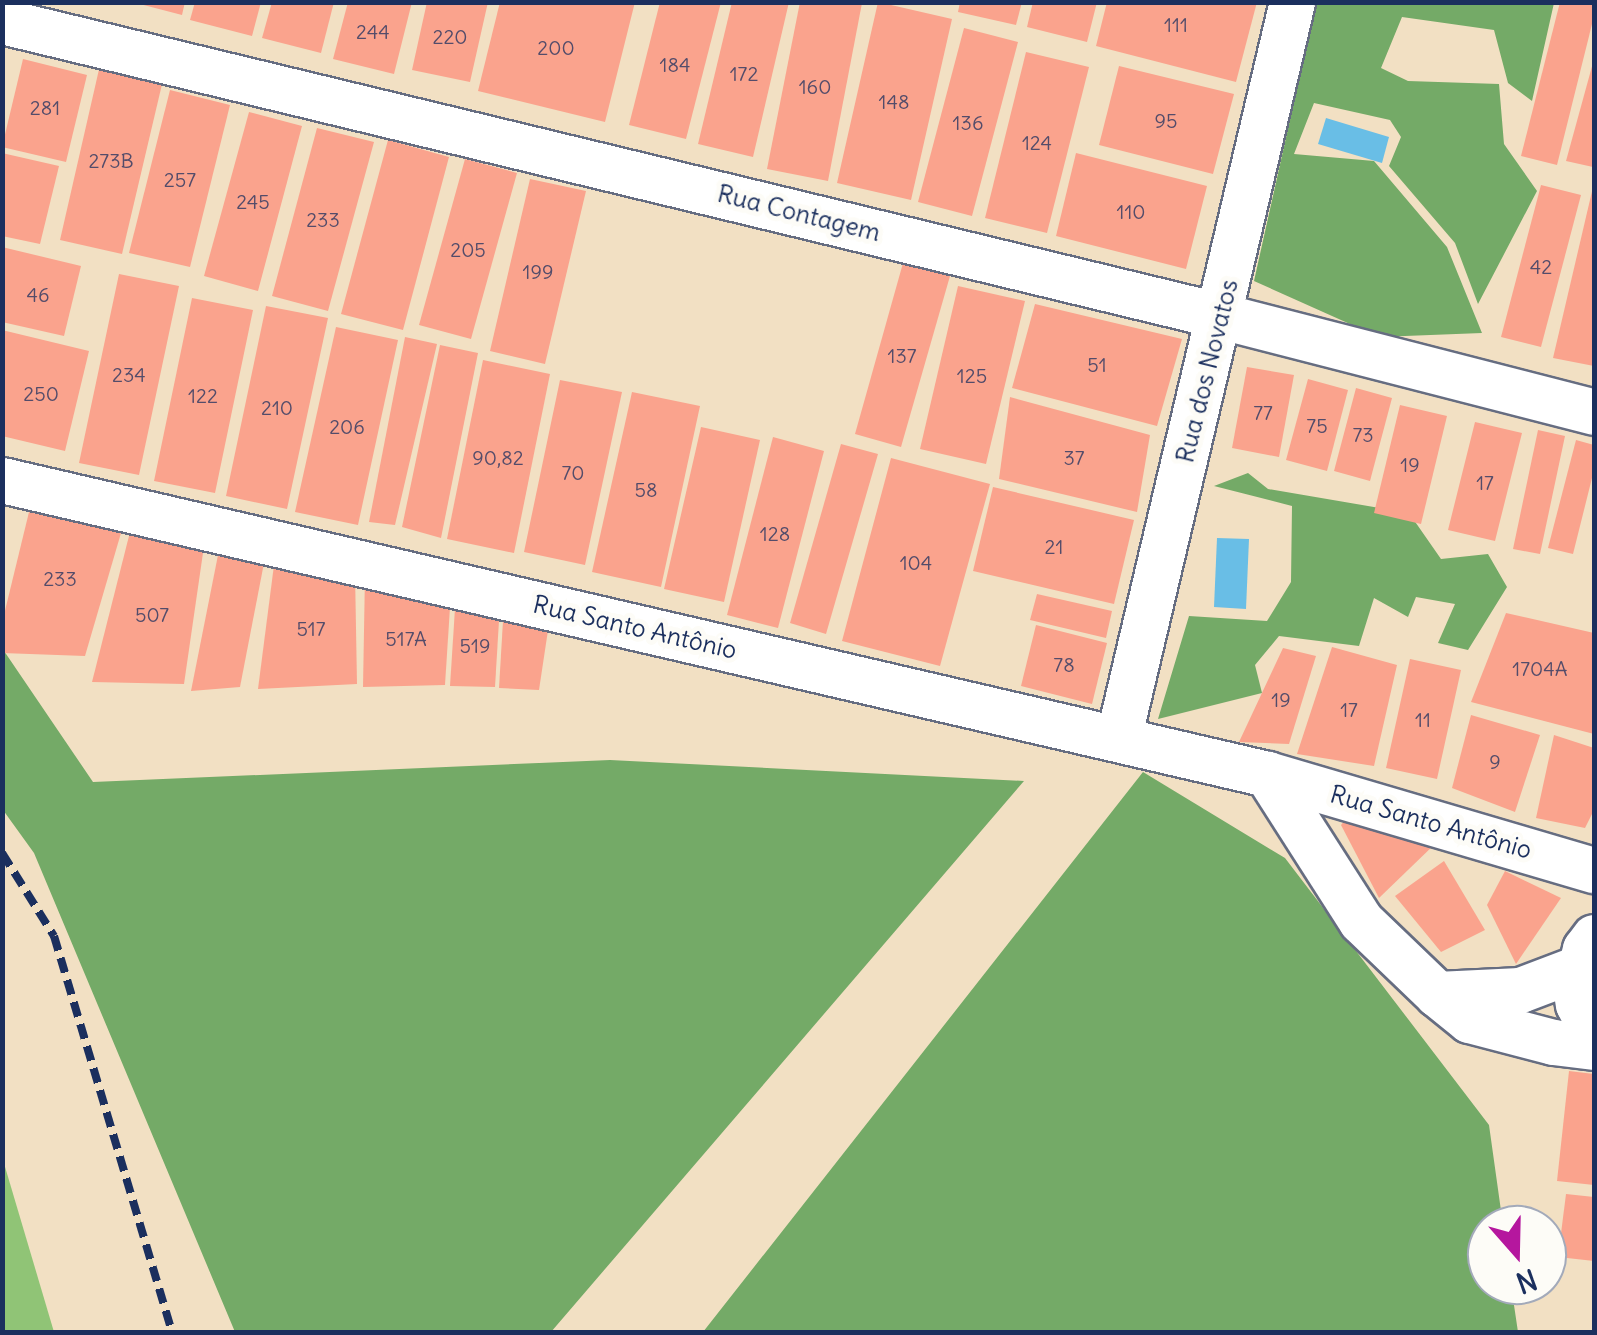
<!DOCTYPE html>
<meta charset="utf-8">
<style>
body{margin:0}
#map{position:relative;width:1597px;height:1335px;overflow:hidden;background:#f2e0c3;font-family:Delius,sans-serif}
div>[style]{position:absolute}
.green>*{inset:0;background:#90c476}
.forest>*{inset:0;background:#74aa67}
.water>*{inset:0;background:#69bee6}
.building>*{inset:0;background:#faa38d}
.roads{filter:drop-shadow(2px 0 #666d81) drop-shadow(-2px 0 #666d81) drop-shadow(0 2px #666d81) drop-shadow(0 -2px #666d81)}
.minor>*{height:45px;margin:-22.5px;padding:0 22.5px;transform-origin:22.5px;border-radius:22.5px;background:#fff}
.rail>*{height:8px;margin-top:-4px;transform-origin:0;background:repeating-linear-gradient(90deg,#1b2f5e 0 15px,transparent 0 23px)}
span{translate:-50% -50%;white-space:nowrap;text-align:center;line-height:1.15;-webkit-text-stroke:10px #fdfcf7;paint-order:stroke}
.number-label{font-size:20px;color:#534c6a}
.number-label span{-webkit-text-stroke-width:0}
.street-label{font-size:25px;color:#1b2f5e}
.frame{position:absolute;inset:0;border:5px solid #1b2f5e;pointer-events:none}
.north{position:absolute;left:1467px;top:1205px;width:100px;height:100px;box-sizing:border-box;background:#fdfcf7;border:2px solid #a3aaba;border-radius:50%;rotate:160deg;font-size:28px;font-weight:700;line-height:40px;text-align:center;color:#1b2f5e}
.north::after{content:'';display:block;margin:auto;width:35px;height:45px;background:#b5179e;clip-path:polygon(50% 0,100% 100%,50% 72%,0 100%)}
</style>
<div id="map">
<div class="green">
<i style="clip-path:polygon(2px 1160px,3px 1160px,54px 1332px,3px 1332px)"></i>
</div>
<div class="forest">
<i style="clip-path:polygon(1316px 3px,1554px 3px,1532px 101px,1508px 83px,1494px 30px,1402px 17px,1381px 68px,1408px 81px,1499px 84px,1504px 144px,1537px 191px,1478px 304px,1455px 243px,1389px 166px,1401px 137px,1390px 120px,1314px 103px,1294px 154px,1374px 161px,1447px 247px,1482px 333px,1379px 337px,1254px 281px)"></i>
<i style="clip-path:polygon(1248px 473px,1268px 489px,1409px 513px,1441px 559px,1488px 554px,1507px 587px,1468px 650px,1438px 643px,1455px 604px,1416px 597px,1408px 617px,1374px 598px,1359px 646px,1279px 636px,1255px 665px,1262px 693px,1158px 719px,1189px 616px,1267px 621px,1291px 582px,1292px 506px,1214px 486px)"></i>
<i style="clip-path:polygon(2px 648px,93px 782px,610px 760px,1024px 781px,551px 1332px,235px 1332px,34px 853px,3px 810px)"></i>
<i style="clip-path:polygon(1143px 772px,1285px 858px,1489px 1125px,1503px 1225px,1487px 1225px,1487px 1285px,1511px 1285px,1518px 1332px,703px 1332px)"></i>
</div>
<div class="water">
<i style="clip-path:polygon(1326px 118px,1389px 137px,1382px 163px,1318px 144px)"></i>
<i style="clip-path:polygon(1217px 538px,1249px 539px,1246px 609px,1214px 607px)"></i>
</div>
<div class="building">
<i style="clip-path:polygon(132px 2px,185px 2px,182px 15px)"></i>
<i style="clip-path:polygon(195px 2px,261px 2px,252px 36px,190px 20px)"></i>
<i style="clip-path:polygon(272px 2px,334px 2px,321px 53px,262px 38px)"></i>
<i style="clip-path:polygon(348px 2px,412px 2px,394px 74px,333px 59px)"></i>
<i style="clip-path:polygon(427px 2px,488px 2px,470px 82px,412px 70px)"></i>
<i style="clip-path:polygon(500px 2px,635px 2px,605px 122px,478px 91px)"></i>
<i style="clip-path:polygon(660px 2px,721px 2px,686px 139px,629px 125px)"></i>
<i style="clip-path:polygon(732px 2px,789px 2px,753px 157px,698px 144px)"></i>
<i style="clip-path:polygon(800px 2px,862px 3px,828px 181px,767px 169px)"></i>
<i style="clip-path:polygon(878px 2px,952px 19px,911px 200px,837px 183px)"></i>
<i style="clip-path:polygon(960px 2px,1022px 2px,1016px 25px,958px 12px)"></i>
<i style="clip-path:polygon(1033px 2px,1097px 2px,1087px 42px,1027px 27px)"></i>
<i style="clip-path:polygon(1107px 2px,1257px 2px,1236px 82px,1096px 46px)"></i>
<i style="clip-path:polygon(1560px 2px,1594px 2px,1594px 16px,1557px 165px,1521px 156px)"></i>
<i style="clip-path:polygon(964px 28px,1018px 42px,972px 216px,918px 202px)"></i>
<i style="clip-path:polygon(1026px 52px,1089px 67px,1047px 233px,985px 218px)"></i>
<i style="clip-path:polygon(23px 59px,87px 75px,66px 162px,2px 147px)"></i>
<i style="clip-path:polygon(1594px 59px,1594px 163px,1593px 167px,1566px 161px)"></i>
<i style="clip-path:polygon(100px 65px,163px 80px,122px 254px,60px 240px)"></i>
<i style="clip-path:polygon(1119px 66px,1234px 94px,1213px 174px,1099px 145px)"></i>
<i style="clip-path:polygon(170px 90px,230px 105px,190px 267px,129px 253px)"></i>
<i style="clip-path:polygon(249px 112px,302px 126px,258px 291px,204px 276px)"></i>
<i style="clip-path:polygon(317px 128px,374px 142px,328px 311px,272px 296px)"></i>
<i style="clip-path:polygon(388px 140px,449px 157px,403px 330px,341px 314px)"></i>
<i style="clip-path:polygon(2px 153px,59px 166px,40px 244px,2px 236px)"></i>
<i style="clip-path:polygon(1076px 153px,1207px 186px,1186px 269px,1056px 236px)"></i>
<i style="clip-path:polygon(465px 159px,517px 173px,471px 339px,419px 325px)"></i>
<i style="clip-path:polygon(530px 179px,586px 191px,545px 364px,490px 351px)"></i>
<i style="clip-path:polygon(1541px 185px,1581px 195px,1541px 347px,1501px 337px)"></i>
<i style="clip-path:polygon(1593px 187px,1594px 188px,1594px 366px,1553px 358px)"></i>
<i style="clip-path:polygon(2px 247px,81px 266px,64px 336px,2px 322px)"></i>
<i style="clip-path:polygon(903px 263px,950px 276px,901px 447px,855px 434px)"></i>
<i style="clip-path:polygon(119px 274px,179px 286px,139px 475px,79px 463px)"></i>
<i style="clip-path:polygon(958px 286px,1025px 301px,986px 464px,920px 449px)"></i>
<i style="clip-path:polygon(192px 298px,253px 310px,215px 493px,154px 481px)"></i>
<i style="clip-path:polygon(1035px 304px,1182px 339px,1157px 426px,1012px 388px)"></i>
<i style="clip-path:polygon(266px 306px,328px 318px,287px 509px,226px 496px)"></i>
<i style="clip-path:polygon(336px 327px,398px 340px,358px 525px,295px 512px)"></i>
<i style="clip-path:polygon(2px 330px,89px 351px,65px 451px,2px 436px)"></i>
<i style="clip-path:polygon(405px 337px,437px 344px,395px 525px,369px 522px)"></i>
<i style="clip-path:polygon(440px 345px,478px 353px,441px 538px,402px 527px)"></i>
<i style="clip-path:polygon(483px 360px,550px 374px,514px 553px,447px 539px)"></i>
<i style="clip-path:polygon(1247px 367px,1294px 375px,1279px 457px,1232px 448px)"></i>
<i style="clip-path:polygon(1308px 379px,1348px 390px,1327px 471px,1286px 460px)"></i>
<i style="clip-path:polygon(560px 380px,622px 392px,585px 565px,524px 552px)"></i>
<i style="clip-path:polygon(1356px 388px,1392px 398px,1370px 481px,1334px 471px)"></i>
<i style="clip-path:polygon(632px 392px,700px 406px,661px 587px,592px 572px)"></i>
<i style="clip-path:polygon(1010px 397px,1150px 435px,1137px 512px,999px 479px)"></i>
<i style="clip-path:polygon(1400px 405px,1447px 416px,1421px 524px,1374px 513px)"></i>
<i style="clip-path:polygon(1475px 422px,1522px 433px,1495px 541px,1448px 530px)"></i>
<i style="clip-path:polygon(701px 427px,760px 440px,724px 602px,664px 589px)"></i>
<i style="clip-path:polygon(1538px 430px,1565px 436px,1540px 554px,1513px 549px)"></i>
<i style="clip-path:polygon(773px 437px,824px 451px,778px 628px,727px 615px)"></i>
<i style="clip-path:polygon(1576px 440px,1594px 445px,1594px 470px,1573px 554px,1548px 548px)"></i>
<i style="clip-path:polygon(841px 444px,878px 454px,826px 634px,790px 623px)"></i>
<i style="clip-path:polygon(891px 458px,990px 484px,940px 666px,842px 641px)"></i>
<i style="clip-path:polygon(993px 487px,1134px 520px,1114px 604px,973px 571px)"></i>
<i style="clip-path:polygon(29px 512px,121px 533px,85px 656px,2px 653px,2px 623px)"></i>
<i style="clip-path:polygon(130px 532px,204px 546px,184px 684px,92px 682px)"></i>
<i style="clip-path:polygon(218px 555px,264px 563px,240px 687px,191px 691px)"></i>
<i style="clip-path:polygon(274px 565px,355px 572px,357px 684px,258px 689px)"></i>
<i style="clip-path:polygon(365px 574px,451px 592px,445px 685px,363px 687px)"></i>
<i style="clip-path:polygon(456px 593px,500px 604px,495px 687px,450px 686px)"></i>
<i style="clip-path:polygon(1037px 594px,1112px 611px,1106px 638px,1030px 620px)"></i>
<i style="clip-path:polygon(504px 604px,550px 617px,539px 690px,499px 688px)"></i>
<i style="clip-path:polygon(1506px 613px,1594px 633px,1594px 734px,1471px 702px)"></i>
<i style="clip-path:polygon(1036px 625px,1107px 643px,1092px 704px,1021px 686px)"></i>
<i style="clip-path:polygon(1332px 647px,1397px 665px,1374px 766px,1297px 754px)"></i>
<i style="clip-path:polygon(1283px 648px,1316px 656px,1289px 744px,1239px 742px)"></i>
<i style="clip-path:polygon(1410px 659px,1461px 670px,1437px 779px,1386px 768px)"></i>
<i style="clip-path:polygon(1471px 715px,1540px 735px,1515px 812px,1452px 788px)"></i>
<i style="clip-path:polygon(1554px 735px,1594px 748px,1594px 810px,1585px 828px,1536px 818px)"></i>
<i style="clip-path:polygon(1347px 818px,1437px 842px,1379px 898px,1341px 825px)"></i>
<i style="clip-path:polygon(1444px 861px,1485px 930px,1441px 952px,1395px 896px)"></i>
<i style="clip-path:polygon(1505px 871px,1561px 898px,1516px 964px,1487px 905px)"></i>
<i style="clip-path:polygon(1569px 1071px,1594px 1074px,1594px 1185px,1557px 1181px)"></i>
<i style="clip-path:polygon(1566px 1194px,1594px 1197px,1594px 1261px,1558px 1257px)"></i>
</div>
<div class="roads">
<div class="minor">
<i style="left:2px;top:21px;width:1254px;rotate:13.6deg"></i>
<i style="left:1221px;top:316px;width:385px;rotate:14.4deg"></i>
<i style="left:2px;top:480px;width:1299px;rotate:13.08deg"></i>
<i style="left:1267px;top:774px;width:174px;rotate:57.4deg"></i>
<i style="left:1361px;top:921px;width:105px;rotate:43.8deg"></i>
<i style="left:1437px;top:994px;width:41px;rotate:39.1deg"></i>
<i style="left:1469px;top:1020px;width:87px;rotate:14.7deg"></i>
<i style="left:1553px;top:1042px;width:41px;rotate:7deg"></i>
<i style="left:1118px;top:739px;width:757px;rotate:-76.72deg"></i>
<i style="left:1267px;top:774px;width:341px;rotate:16.4deg"></i>
<i style="left:1594px;top:937px;width:15px;rotate:127deg"></i>
<i style="left:1585px;top:949px;width:38px;rotate:105deg"></i>
<i style="left:1575px;top:986px;width:18px;rotate:81deg"></i>
<i style="left:1578px;top:1004px;width:36px;rotate:63deg"></i>
<i style="left:1437px;top:994px;width:83px;rotate:-2.8deg"></i>
<i style="left:1520px;top:990px;width:62px;rotate:-20.8deg"></i>
</div>
</div>
<div class="rail">
<i style="left:2px;top:853px;width:98px;rotate:57.9deg"></i>
<i style="left:54px;top:936px;width:413px;rotate:73.4deg"></i>
</div>
<div class="number-label">
<span style="left:1176px;top:24px">111</span>
<span style="left:373px;top:31px">244</span>
<span style="left:450px;top:36px">220</span>
<span style="left:556px;top:47px">200</span>
<span style="left:675px;top:64px">184</span>
<span style="left:744px;top:73px">172</span>
<span style="left:815px;top:86px">160</span>
<span style="left:894px;top:101px">148</span>
<span style="left:45px;top:107px">281</span>
<span style="left:1166px;top:120px">95</span>
<span style="left:968px;top:122px">136</span>
<span style="left:1037px;top:142px">124</span>
<span style="left:111px;top:160px">273B</span>
<span style="left:180px;top:179px">257</span>
<span style="left:253px;top:201px">245</span>
<span style="left:1131px;top:211px">110</span>
<span style="left:323px;top:219px">233</span>
<span style="left:468px;top:249px">205</span>
<span style="left:1541px;top:266px">42</span>
<span style="left:538px;top:271px">199</span>
<span style="left:38px;top:294px">46</span>
<span style="left:902px;top:355px">137</span>
<span style="left:1097px;top:364px">51</span>
<span style="left:129px;top:374px">234</span>
<span style="left:972px;top:375px">125</span>
<span style="left:41px;top:393px">250</span>
<span style="left:203px;top:395px">122</span>
<span style="left:277px;top:407px">210</span>
<span style="left:1263px;top:412px">77</span>
<span style="left:1317px;top:425px">75</span>
<span style="left:347px;top:426px">206</span>
<span style="left:1363px;top:434px">73</span>
<span style="left:498px;top:457px">90,82</span>
<span style="left:1074px;top:457px">37</span>
<span style="left:1410px;top:464px">19</span>
<span style="left:573px;top:472px">70</span>
<span style="left:1485px;top:482px">17</span>
<span style="left:646px;top:489px">58</span>
<span style="left:775px;top:533px">128</span>
<span style="left:1054px;top:546px">21</span>
<span style="left:916px;top:562px">104</span>
<span style="left:60px;top:578px">233</span>
<span style="left:152px;top:614px">507</span>
<span style="left:311px;top:628px">517</span>
<span style="left:406px;top:638px">517A</span>
<span style="left:475px;top:645px">519</span>
<span style="left:1064px;top:664px">78</span>
<span style="left:1540px;top:668px">1704A</span>
<span style="left:1281px;top:699px">19</span>
<span style="left:1349px;top:709px">17</span>
<span style="left:1423px;top:719px">11</span>
<span style="left:1495px;top:761px">9</span>
</div>
<div class="street-label">
<span style="left:799px;top:213px;rotate:14deg">Rua Contagem</span>
<span style="left:1207px;top:371px;rotate:-76deg">Rua dos Novatos</span>
<span style="left:635px;top:627px;rotate:13deg">Rua Santo Antônio</span>
<span style="left:1431px;top:822px;rotate:16deg">Rua Santo Antônio</span>
</div>
<div class="frame"></div>
<div class="north">N</div>
</div>
